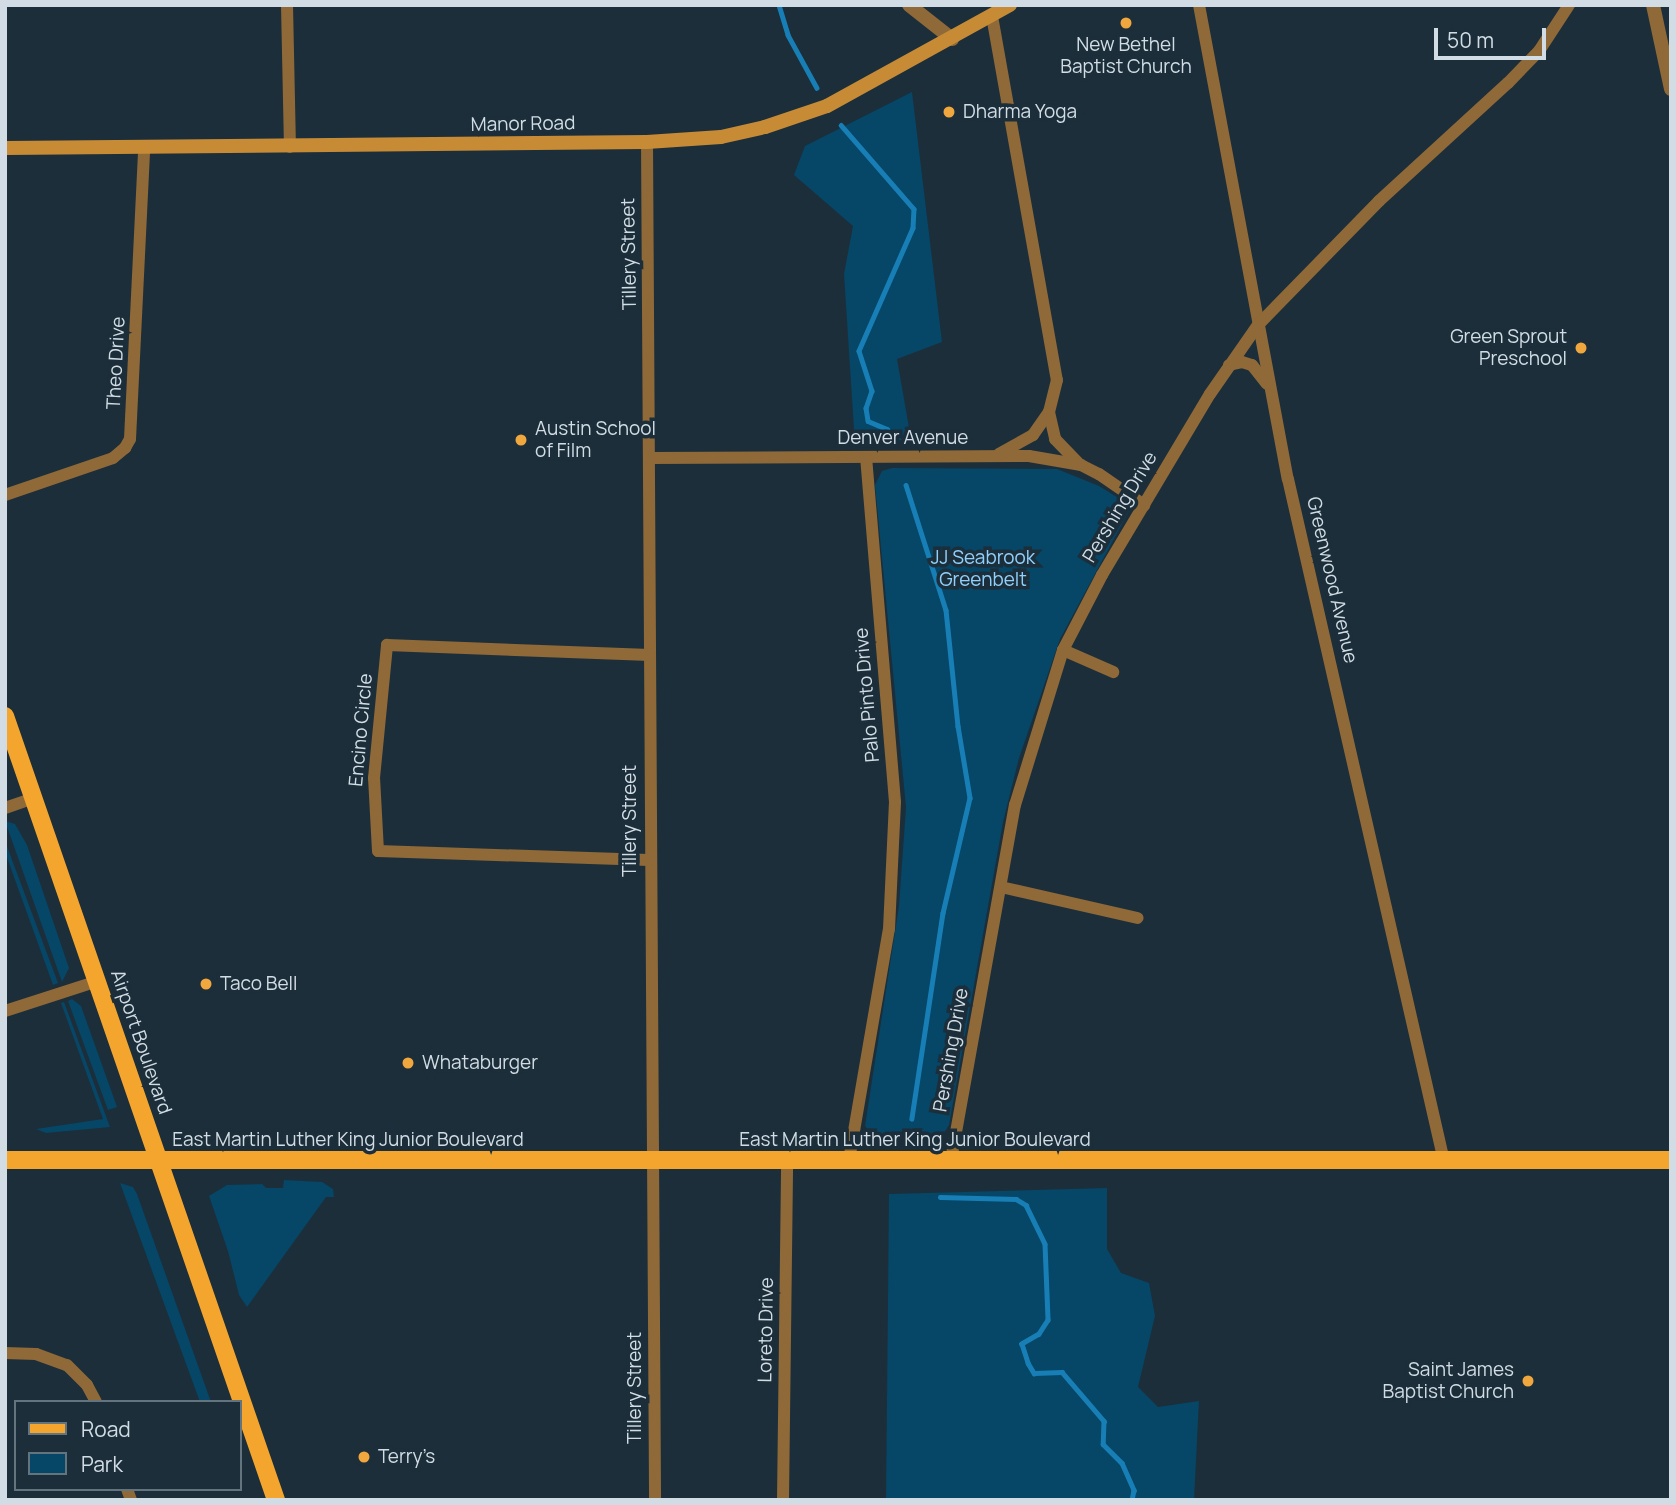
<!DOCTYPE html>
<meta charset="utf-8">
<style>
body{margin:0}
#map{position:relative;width:1676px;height:1505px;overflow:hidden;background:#1c2e3a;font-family:Manrope,sans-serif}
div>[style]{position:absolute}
.green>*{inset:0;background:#064667}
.stream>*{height:4.5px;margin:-2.25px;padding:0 2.25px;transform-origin:2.25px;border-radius:2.25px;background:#187fb6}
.minor>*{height:12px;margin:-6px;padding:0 6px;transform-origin:6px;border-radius:6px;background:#8f6938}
.tertiary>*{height:14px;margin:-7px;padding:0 7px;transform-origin:7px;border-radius:7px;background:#8f6938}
.secondary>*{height:14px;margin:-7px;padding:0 7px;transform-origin:7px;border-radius:7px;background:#c78b36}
.primary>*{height:18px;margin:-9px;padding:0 9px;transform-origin:9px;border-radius:9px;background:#f3a52e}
.dots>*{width:19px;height:19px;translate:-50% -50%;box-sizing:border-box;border:4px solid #1c2e3a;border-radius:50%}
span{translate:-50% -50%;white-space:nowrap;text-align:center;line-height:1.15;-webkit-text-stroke:7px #1c2e3a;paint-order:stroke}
.poi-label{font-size:19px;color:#d1dce4}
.left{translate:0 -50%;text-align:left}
.right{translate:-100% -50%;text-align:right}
.street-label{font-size:19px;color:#d1dce4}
.park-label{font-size:19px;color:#8fd0fc}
.frame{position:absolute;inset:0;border:7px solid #d1dce4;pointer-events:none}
.legend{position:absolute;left:14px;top:1400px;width:228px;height:91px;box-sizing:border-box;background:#1c2e3a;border:2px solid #64747e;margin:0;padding:9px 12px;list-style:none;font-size:21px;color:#d1dce4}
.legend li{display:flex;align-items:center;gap:14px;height:35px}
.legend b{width:35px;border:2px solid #64747e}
.scale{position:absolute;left:1434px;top:28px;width:112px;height:32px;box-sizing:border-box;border:4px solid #d1dce4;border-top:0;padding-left:9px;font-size:21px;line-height:24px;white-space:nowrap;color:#d1dce4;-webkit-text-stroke:5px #1c2e3a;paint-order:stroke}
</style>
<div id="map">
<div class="green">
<i style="clip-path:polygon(912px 92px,942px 342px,897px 359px,911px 439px,855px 445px,844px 274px,853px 226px,794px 175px,805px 146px)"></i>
<i style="clip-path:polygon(892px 468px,1057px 469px,1099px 486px,1128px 504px,1130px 509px,1060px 639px,1019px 758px,1003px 822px,949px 1125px,942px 1136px,876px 1139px,865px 1126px,899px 906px,906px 807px,875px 485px,882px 471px)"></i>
<i style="clip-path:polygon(5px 821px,15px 824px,27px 845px,69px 968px,62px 982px)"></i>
<i style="clip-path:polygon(5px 841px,58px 983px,53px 985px,5px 852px)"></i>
<i style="clip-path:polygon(72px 999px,81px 1006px,117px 1107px,108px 1110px,68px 1001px)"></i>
<i style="clip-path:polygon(64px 1002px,110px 1127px,46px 1133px,36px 1129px,103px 1119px,61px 1003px)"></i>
<i style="clip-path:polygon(284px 1180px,322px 1182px,333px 1189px,334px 1197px,326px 1197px,247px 1307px,239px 1295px,228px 1251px,209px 1196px,227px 1185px,262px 1184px,266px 1188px,283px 1188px)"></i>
<i style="clip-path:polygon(120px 1183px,133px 1187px,137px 1194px,211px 1402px,200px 1402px)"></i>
<i style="clip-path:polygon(1107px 1188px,1107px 1249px,1121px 1273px,1149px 1283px,1155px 1316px,1138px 1387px,1158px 1407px,1199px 1401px,1194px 1500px,886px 1500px,889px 1194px)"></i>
</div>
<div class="stream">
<i style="left:779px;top:5px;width:31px;rotate:73deg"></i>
<i style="left:788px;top:35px;width:60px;rotate:61.3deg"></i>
<i style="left:841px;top:125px;width:111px;rotate:49deg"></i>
<i style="left:914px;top:209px;width:19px;rotate:93deg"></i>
<i style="left:913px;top:228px;width:134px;rotate:113.7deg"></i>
<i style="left:859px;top:351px;width:42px;rotate:72deg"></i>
<i style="left:872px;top:391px;width:18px;rotate:109deg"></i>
<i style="left:866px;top:408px;width:13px;rotate:81deg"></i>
<i style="left:868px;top:421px;width:21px;rotate:23deg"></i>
<i style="left:887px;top:429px;width:10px;rotate:73deg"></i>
<i style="left:906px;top:485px;width:131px;rotate:72.3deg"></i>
<i style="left:946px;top:610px;width:117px;rotate:84.1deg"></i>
<i style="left:958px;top:726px;width:73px;rotate:80.5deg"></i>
<i style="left:970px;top:798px;width:118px;rotate:103.2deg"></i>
<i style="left:943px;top:913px;width:208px;rotate:98.6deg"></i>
<i style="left:940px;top:1197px;width:76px;rotate:1.5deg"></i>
<i style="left:1016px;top:1199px;width:12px;rotate:31deg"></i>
<i style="left:1026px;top:1205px;width:43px;rotate:64deg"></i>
<i style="left:1045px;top:1244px;width:76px;rotate:87.7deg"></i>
<i style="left:1048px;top:1320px;width:17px;rotate:123deg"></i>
<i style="left:1039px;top:1334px;width:20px;rotate:150deg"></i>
<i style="left:1022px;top:1344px;width:20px;rotate:72deg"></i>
<i style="left:1028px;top:1363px;width:12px;rotate:59deg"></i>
<i style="left:1034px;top:1373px;width:28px;rotate:-2deg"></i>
<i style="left:1062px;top:1372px;width:65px;rotate:49.4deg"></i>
<i style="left:1104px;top:1421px;width:23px;rotate:92deg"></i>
<i style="left:1103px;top:1444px;width:27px;rotate:45deg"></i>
<i style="left:1122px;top:1463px;width:30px;rotate:66deg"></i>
<i style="left:1134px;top:1490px;width:10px;rotate:101deg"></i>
</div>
<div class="minor">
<i style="left:287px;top:5px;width:142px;rotate:88.8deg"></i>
<i style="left:1199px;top:5px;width:482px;rotate:79.4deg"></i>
<i style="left:1288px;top:479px;width:700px;rotate:77.12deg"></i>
<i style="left:992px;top:16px;width:370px;rotate:79.9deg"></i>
<i style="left:1057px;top:380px;width:33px;rotate:104deg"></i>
<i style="left:1049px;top:412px;width:28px;rotate:125deg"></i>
<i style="left:1033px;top:435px;width:39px;rotate:151deg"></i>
<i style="left:647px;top:142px;width:1358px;rotate:89.66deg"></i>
<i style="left:1229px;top:365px;width:13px;rotate:-13deg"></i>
<i style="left:1242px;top:362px;width:10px;rotate:17deg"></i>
<i style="left:1252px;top:365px;width:24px;rotate:52deg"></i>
<i style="left:1049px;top:412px;width:28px;rotate:77deg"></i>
<i style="left:1055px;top:439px;width:33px;rotate:46deg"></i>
<i style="left:649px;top:458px;width:380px;rotate:-0.3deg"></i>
<i style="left:1029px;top:456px;width:53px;rotate:9.8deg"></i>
<i style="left:1081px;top:465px;width:20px;rotate:27deg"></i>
<i style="left:1099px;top:474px;width:55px;rotate:34.6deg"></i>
<i style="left:5px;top:495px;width:114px;rotate:-18.9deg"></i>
<i style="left:113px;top:458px;width:16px;rotate:-40deg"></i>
<i style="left:125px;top:448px;width:10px;rotate:-61deg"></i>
<i style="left:130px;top:439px;width:291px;rotate:-87.2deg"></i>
<i style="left:1063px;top:650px;width:55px;rotate:23.7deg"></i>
<i style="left:5px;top:808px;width:31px;rotate:-19deg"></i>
<i style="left:649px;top:860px;width:271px;rotate:-178.1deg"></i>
<i style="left:378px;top:851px;width:73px;rotate:-93.1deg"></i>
<i style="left:374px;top:778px;width:134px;rotate:-84.4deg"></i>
<i style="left:387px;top:645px;width:263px;rotate:2.2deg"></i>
<i style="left:1001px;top:887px;width:140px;rotate:12.8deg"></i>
<i style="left:5px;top:1011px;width:98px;rotate:-17.9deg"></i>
<i style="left:849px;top:1160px;width:234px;rotate:-80.2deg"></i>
<i style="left:889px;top:929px;width:127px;rotate:-87.3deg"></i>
<i style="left:895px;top:802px;width:344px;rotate:-94.8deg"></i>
<i style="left:951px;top:1160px;width:361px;rotate:-79.8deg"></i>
<i style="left:1015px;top:805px;width:162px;rotate:-72.8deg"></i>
<i style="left:1063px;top:650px;width:85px;rotate:-62.5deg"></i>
<i style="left:1102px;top:575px;width:211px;rotate:-59.2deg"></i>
<i style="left:1210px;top:394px;width:84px;rotate:-55.2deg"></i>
<i style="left:1258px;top:325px;width:173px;rotate:-45.7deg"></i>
<i style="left:1379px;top:201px;width:175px;rotate:-42.5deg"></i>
<i style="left:1508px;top:83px;width:45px;rotate:-45.9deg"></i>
<i style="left:1539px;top:51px;width:55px;rotate:-56.9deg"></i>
<i style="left:5px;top:1353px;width:31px;rotate:2deg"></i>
<i style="left:36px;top:1354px;width:33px;rotate:20deg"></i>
<i style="left:67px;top:1365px;width:28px;rotate:45deg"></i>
<i style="left:87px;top:1385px;width:19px;rotate:62deg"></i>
<i style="left:127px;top:1489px;width:12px;rotate:70deg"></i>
<i style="left:783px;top:1500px;width:339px;rotate:-89.3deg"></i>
</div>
<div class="tertiary">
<i style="left:909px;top:5px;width:55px;rotate:38.3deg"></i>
<i style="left:1653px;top:5px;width:86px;rotate:77.9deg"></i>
</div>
<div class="secondary">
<i style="left:5px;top:148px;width:642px;rotate:-0.54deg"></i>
<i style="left:647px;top:142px;width:74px;rotate:-3.9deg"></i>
<i style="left:721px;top:137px;width:45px;rotate:-12.8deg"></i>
<i style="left:765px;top:127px;width:65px;rotate:-18.7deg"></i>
<i style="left:827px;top:106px;width:209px;rotate:-28.9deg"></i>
</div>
<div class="primary">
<i style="left:5px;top:716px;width:830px;rotate:70.93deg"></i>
<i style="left:5px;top:1160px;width:1666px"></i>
</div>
<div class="dots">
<i style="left:1126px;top:23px;background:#efa73e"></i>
<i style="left:949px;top:112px;background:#efa73e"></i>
<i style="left:1581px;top:348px;background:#efa73e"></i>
<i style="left:521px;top:440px;background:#efa73e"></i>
<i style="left:206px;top:984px;background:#efa73e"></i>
<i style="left:408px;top:1063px;background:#efa73e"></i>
<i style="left:1528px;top:1381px;background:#efa73e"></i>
<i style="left:364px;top:1457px;background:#efa73e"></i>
</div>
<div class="poi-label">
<span style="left:1126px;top:56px">New Bethel<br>Baptist Church</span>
<span class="left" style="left:963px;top:112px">Dharma Yoga</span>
<span class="right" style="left:1567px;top:348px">Green Sprout<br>Preschool</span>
<span class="left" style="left:535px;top:440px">Austin School<br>of Film</span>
<span class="left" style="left:220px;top:984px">Taco Bell</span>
<span class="left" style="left:422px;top:1063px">Whataburger</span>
<span class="right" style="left:1514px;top:1381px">Saint James<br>Baptist Church</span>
<span class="left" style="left:378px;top:1457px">Terry’s</span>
</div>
<div class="street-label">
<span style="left:523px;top:124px;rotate:-1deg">Manor Road</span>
<span style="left:629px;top:254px;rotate:-91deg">Tillery Street</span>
<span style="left:116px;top:363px;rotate:-87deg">Theo Drive</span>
<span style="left:903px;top:438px">Denver Avenue</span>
<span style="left:1120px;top:507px;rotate:-59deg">Pershing Drive</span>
<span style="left:1332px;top:580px;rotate:77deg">Greenwood Avenue</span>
<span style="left:867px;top:695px;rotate:-95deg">Palo Pinto Drive</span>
<span style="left:361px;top:730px;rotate:-85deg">Encino Circle</span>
<span style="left:630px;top:821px;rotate:-90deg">Tillery Street</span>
<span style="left:141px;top:1042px;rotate:71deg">Airport Boulevard</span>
<span style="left:951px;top:1050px;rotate:-80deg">Pershing Drive</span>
<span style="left:348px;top:1140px">East Martin Luther King Junior Boulevard</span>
<span style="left:915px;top:1140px">East Martin Luther King Junior Boulevard</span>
<span style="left:766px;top:1330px;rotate:-89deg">Loreto Drive</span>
<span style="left:635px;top:1388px;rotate:-90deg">Tillery Street</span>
</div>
<div class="park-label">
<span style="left:983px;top:569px">JJ Seabrook<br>Greenbelt</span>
</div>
<div class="frame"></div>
<ul class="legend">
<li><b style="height:9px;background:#f3a52e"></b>Road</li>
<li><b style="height:19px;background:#064667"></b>Park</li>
</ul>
<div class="scale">50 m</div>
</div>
